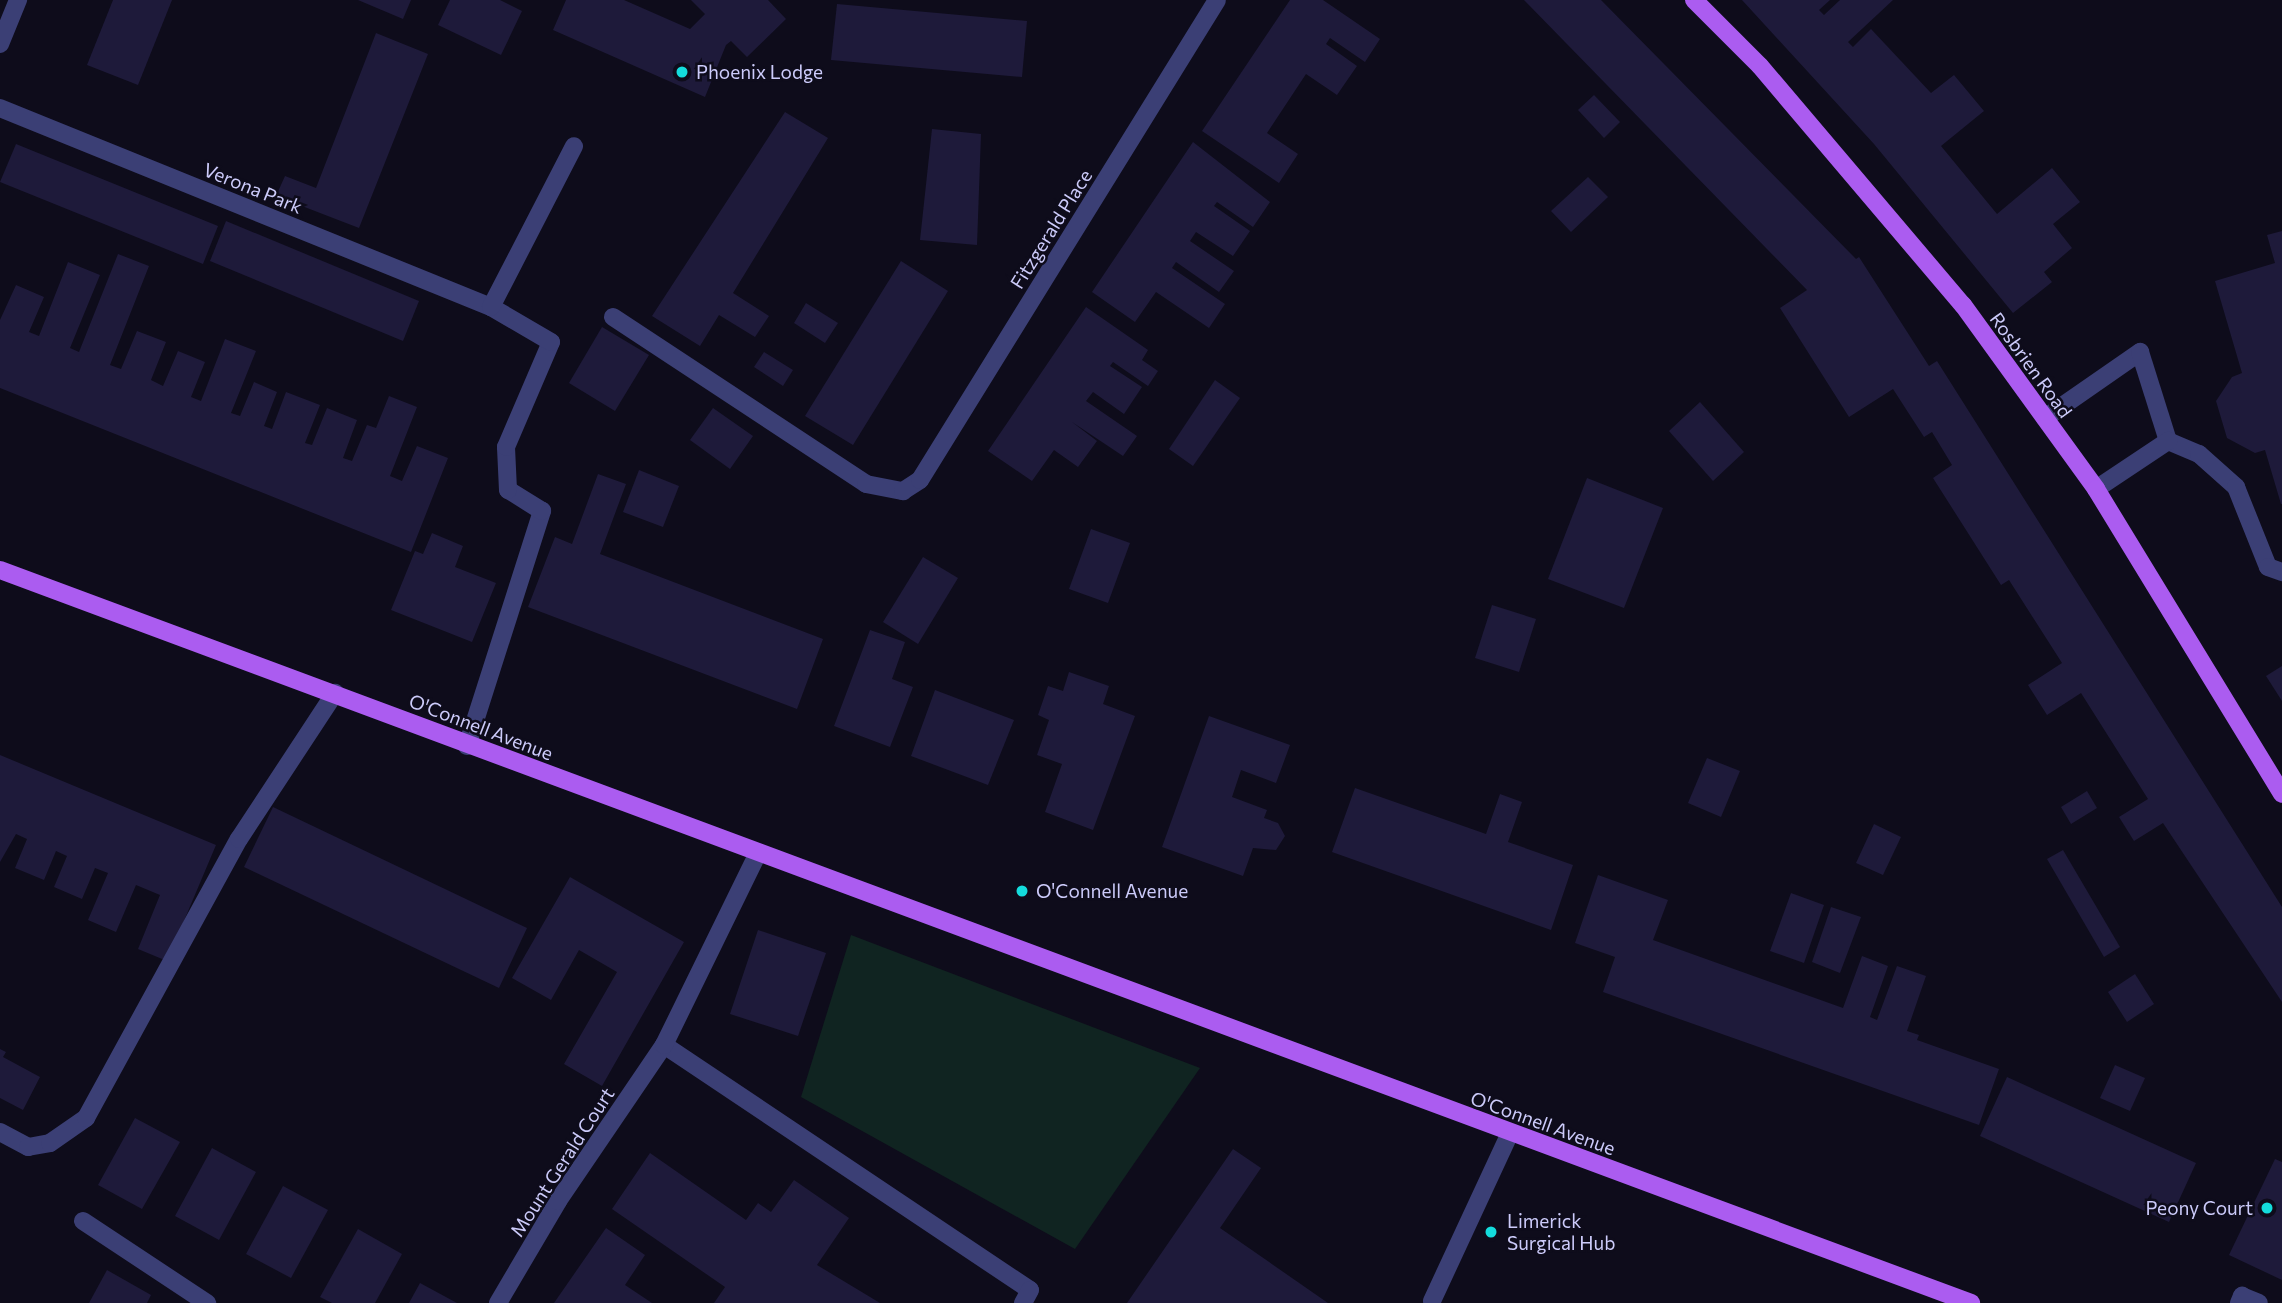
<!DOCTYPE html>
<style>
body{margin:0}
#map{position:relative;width:2282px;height:1303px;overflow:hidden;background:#0e0c1b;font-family:Commissioner,sans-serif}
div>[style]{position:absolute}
.green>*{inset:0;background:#102421}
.building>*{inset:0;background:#1e1a3a}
.minor>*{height:18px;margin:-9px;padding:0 9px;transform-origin:9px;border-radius:9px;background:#3b3f75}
.major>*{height:18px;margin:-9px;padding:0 9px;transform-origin:9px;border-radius:9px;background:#ab5cf0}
.dots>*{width:19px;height:19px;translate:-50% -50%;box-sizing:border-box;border:4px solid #0e0c1b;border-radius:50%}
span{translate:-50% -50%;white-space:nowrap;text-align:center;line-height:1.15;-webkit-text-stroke:5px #0e0c1b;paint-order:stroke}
.poi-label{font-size:19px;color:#cccbfa}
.left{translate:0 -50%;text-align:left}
.right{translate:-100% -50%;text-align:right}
.street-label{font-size:19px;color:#cccbfa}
</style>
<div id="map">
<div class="green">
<i style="clip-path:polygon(851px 935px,1200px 1068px,1075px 1249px,801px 1097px)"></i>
</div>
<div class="building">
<i style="clip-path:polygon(113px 0,172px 0,138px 85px,87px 65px)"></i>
<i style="clip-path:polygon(358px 0,411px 0,403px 19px)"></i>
<i style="clip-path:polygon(450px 0,500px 0,522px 11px,501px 55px,438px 25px)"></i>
<i style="clip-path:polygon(566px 0,624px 0,690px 29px,705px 14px,691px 0,768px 0,786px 19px,747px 57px,731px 41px,726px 45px,705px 97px,553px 30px)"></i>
<i style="clip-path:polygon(1290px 0,1323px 0,1380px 39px,1365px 62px,1330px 38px,1326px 44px,1357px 66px,1337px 95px,1306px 74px,1267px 133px,1298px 154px,1279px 183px,1202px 131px)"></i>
<i style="clip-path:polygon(1524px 0,1601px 0,1856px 259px,1859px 257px,1929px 366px,1937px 361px,2282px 907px,2282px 1002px,2163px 823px,2134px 841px,2119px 817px,2148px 799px,2081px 693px,2047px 715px,2028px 685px,2062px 663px,2009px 580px,2001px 585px,1933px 478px,1952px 465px,1932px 432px,1924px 437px,1893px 389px,1849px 417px,1780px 308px,1807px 290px)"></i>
<i style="clip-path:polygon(1742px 0,1830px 0,1819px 10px,1824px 15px,1840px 0,1893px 0,1848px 42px,1853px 47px,1871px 29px,1931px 93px,1954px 75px,1984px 111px,1941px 146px,1997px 214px,2052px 168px,2080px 202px,2053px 224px,2072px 248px,2044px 272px,2052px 282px,2013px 313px,1874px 144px)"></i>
<i style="clip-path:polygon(837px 4px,1027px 21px,1022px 77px,831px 60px)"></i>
<i style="clip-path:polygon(376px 33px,428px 54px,359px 228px,276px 196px,285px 176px,316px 188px)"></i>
<i style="clip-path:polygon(1594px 95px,1620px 122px,1604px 138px,1578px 110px)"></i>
<i style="clip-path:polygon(785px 112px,828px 138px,733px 293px,769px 316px,755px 337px,719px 315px,700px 346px,652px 316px)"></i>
<i style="clip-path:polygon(932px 129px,981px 134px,977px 245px,920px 240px)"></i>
<i style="clip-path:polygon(1193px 142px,1270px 202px,1253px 227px,1217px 202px,1214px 206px,1250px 231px,1233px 256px,1196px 232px,1190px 241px,1234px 271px,1219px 292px,1176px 262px,1172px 268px,1225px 304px,1209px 328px,1156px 292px,1135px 322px,1092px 292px)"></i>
<i style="clip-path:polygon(16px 144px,218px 226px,203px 264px,0 182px)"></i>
<i style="clip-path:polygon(1588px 177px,1608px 197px,1571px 232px,1551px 211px)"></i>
<i style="clip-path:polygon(226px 221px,419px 301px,403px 341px,210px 261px)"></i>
<i style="clip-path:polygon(2282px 231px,2282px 504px,2281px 504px,2265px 450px,2255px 453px,2227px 438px,2216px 401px,2232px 377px,2242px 373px,2215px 281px,2275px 263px,2267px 235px)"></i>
<i style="clip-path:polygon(118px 254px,149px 266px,110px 365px,121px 369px,137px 331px,166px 342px,151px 380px,163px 386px,178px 351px,205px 362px,191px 397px,201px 401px,225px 339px,256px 351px,231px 413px,240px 416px,254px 382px,277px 392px,264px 426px,272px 429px,286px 392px,320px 405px,305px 443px,312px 445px,327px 408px,357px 420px,343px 458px,352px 461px,367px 425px,376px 428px,389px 396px,417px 407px,390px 476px,402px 481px,417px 446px,448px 458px,411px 552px,0 388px,0 320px,16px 285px,44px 297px,29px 332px,39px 336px,68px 262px,100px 275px,70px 348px,79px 352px)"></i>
<i style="clip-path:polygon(901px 261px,948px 291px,853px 445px,805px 416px)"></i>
<i style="clip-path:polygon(806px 303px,838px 323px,825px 343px,794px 323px)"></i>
<i style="clip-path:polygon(1086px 307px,1148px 350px,1142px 360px,1158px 371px,1148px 386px,1113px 362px,1110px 366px,1142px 387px,1124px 414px,1093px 392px,1086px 401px,1137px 436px,1123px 456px,1072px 422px,1097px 441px,1078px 467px,1054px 450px,1032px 481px,988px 451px)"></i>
<i style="clip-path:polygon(602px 327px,649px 355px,615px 411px,569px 383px)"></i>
<i style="clip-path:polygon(764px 352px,793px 370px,783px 386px,754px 367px)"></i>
<i style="clip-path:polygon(1215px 380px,1240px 398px,1193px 466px,1169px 449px)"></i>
<i style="clip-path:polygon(1700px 402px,1744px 452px,1713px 481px,1669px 431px)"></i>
<i style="clip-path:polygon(713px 408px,753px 436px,730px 469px,690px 440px)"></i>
<i style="clip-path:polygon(639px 470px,679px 486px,663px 527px,623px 512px)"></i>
<i style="clip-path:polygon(598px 474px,626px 484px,600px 554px,823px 639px,797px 709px,528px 607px,555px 537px,572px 544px)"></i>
<i style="clip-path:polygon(1587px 478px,1663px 508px,1624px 608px,1548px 579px)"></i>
<i style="clip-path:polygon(1091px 529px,1130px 543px,1108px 603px,1069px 589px)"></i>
<i style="clip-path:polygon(432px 533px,463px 546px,455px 567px,496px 583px,472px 642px,391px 610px,415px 551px,423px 554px)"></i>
<i style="clip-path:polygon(923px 557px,958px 578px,918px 644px,883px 622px)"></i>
<i style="clip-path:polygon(1492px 605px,1536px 619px,1519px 672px,1475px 658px)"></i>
<i style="clip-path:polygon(870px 630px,905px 642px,892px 679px,913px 687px,890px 747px,834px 726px)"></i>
<i style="clip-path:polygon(2282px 666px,2282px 701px,2266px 676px)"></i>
<i style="clip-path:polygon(1069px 672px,1109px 686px,1103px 704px,1135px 716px,1093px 830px,1045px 812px,1062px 764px,1037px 755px,1049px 720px,1038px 715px,1048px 686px,1063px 691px)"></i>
<i style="clip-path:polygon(935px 690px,1014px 720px,988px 785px,911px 756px)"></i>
<i style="clip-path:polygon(1209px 716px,1290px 745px,1276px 783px,1241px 770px,1232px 797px,1267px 810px,1264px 818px,1278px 823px,1285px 836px,1276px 850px,1253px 848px,1243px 876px,1162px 847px)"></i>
<i style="clip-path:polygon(0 755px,216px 845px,167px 961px,138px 949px,160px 895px,136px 885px,116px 932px,88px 920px,108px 873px,95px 868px,82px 899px,54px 887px,67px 856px,56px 851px,44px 880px,15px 868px,27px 839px,16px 834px,0 862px)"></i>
<i style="clip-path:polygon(1707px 758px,1740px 771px,1721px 817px,1688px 803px)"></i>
<i style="clip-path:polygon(1355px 788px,1486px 834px,1500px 794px,1522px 802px,1508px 842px,1573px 865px,1551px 930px,1332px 852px)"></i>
<i style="clip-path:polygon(2087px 791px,2097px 808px,2071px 824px,2061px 807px)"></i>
<i style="clip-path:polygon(273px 807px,527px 928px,499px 988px,244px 867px)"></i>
<i style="clip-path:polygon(1874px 824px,1901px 837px,1883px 875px,1856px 863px)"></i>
<i style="clip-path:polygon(2063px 850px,2120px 947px,2104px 957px,2047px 859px)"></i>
<i style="clip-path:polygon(1598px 875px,1668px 900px,1653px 940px,1843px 1008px,1862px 956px,1888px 966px,1870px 1017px,1877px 1020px,1897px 966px,1926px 976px,1907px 1031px,1919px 1035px,1917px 1040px,1999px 1069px,1979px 1125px,1603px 992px,1615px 957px,1575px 943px)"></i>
<i style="clip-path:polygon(570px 877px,684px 942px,602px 1086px,564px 1064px,617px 972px,579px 950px,551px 1000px,512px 978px)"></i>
<i style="clip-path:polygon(1791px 893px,1824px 905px,1804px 963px,1770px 951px)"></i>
<i style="clip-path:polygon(1831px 907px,1861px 917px,1840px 973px,1812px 962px)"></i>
<i style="clip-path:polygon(758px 930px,826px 953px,798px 1036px,730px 1014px)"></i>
<i style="clip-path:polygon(2135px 974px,2154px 1004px,2127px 1022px,2108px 992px)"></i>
<i style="clip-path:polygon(0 1049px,6px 1052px,3px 1057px,40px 1077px,23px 1110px,0 1098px)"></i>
<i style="clip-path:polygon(2115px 1065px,2145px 1078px,2130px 1111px,2100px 1098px)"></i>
<i style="clip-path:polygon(2007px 1077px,2196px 1163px,2169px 1222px,1980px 1136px)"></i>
<i style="clip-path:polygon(135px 1118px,180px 1142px,142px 1209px,98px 1185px)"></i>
<i style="clip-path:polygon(212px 1148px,256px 1172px,219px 1240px,175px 1216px)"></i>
<i style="clip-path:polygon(1233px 1149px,1261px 1168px,1220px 1228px,1328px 1303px,1127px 1303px)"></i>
<i style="clip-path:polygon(650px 1153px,746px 1220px,758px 1203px,771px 1212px,794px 1180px,849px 1218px,817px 1265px,880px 1303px,714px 1303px,725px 1287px,612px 1209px)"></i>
<i style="clip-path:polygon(2275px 1159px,2282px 1162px,2282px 1280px,2229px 1255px)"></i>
<i style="clip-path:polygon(283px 1186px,328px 1210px,291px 1278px,246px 1254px)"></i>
<i style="clip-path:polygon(606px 1228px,645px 1255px,625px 1285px,652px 1303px,554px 1303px)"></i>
<i style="clip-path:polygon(358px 1229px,402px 1254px,375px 1303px,332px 1303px,320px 1297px)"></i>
<i style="clip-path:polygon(107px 1270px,151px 1295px,147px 1303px,89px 1303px)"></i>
<i style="clip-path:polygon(420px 1283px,457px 1303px,409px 1303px)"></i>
</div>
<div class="minor">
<i style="left:0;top:44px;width:48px;rotate:-67.8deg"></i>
<i style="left:0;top:108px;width:530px;rotate:22.06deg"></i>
<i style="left:613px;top:317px;width:303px;rotate:33.4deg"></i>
<i style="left:866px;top:484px;width:38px;rotate:11deg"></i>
<i style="left:903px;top:491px;width:20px;rotate:-33deg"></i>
<i style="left:920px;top:480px;width:564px;rotate:-58.25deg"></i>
<i style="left:2045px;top:418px;width:116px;rotate:-34.8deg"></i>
<i style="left:2140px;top:352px;width:93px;rotate:72.5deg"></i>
<i style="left:2168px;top:441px;width:34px;rotate:23deg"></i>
<i style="left:2199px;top:454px;width:50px;rotate:41.7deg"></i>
<i style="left:2236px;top:487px;width:86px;rotate:68.2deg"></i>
<i style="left:2268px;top:567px;width:15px;rotate:20deg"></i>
<i style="left:2096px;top:489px;width:87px;rotate:-33.7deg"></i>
<i style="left:467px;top:746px;width:247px;rotate:-72.3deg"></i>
<i style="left:542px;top:511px;width:40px;rotate:-148deg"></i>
<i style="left:508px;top:490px;width:43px;rotate:-92.7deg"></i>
<i style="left:506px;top:447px;width:114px;rotate:-66.8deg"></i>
<i style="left:551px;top:342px;width:69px;rotate:-149.7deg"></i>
<i style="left:491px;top:307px;width:181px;rotate:-62.7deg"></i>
<i style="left:664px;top:1045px;width:440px;rotate:33.8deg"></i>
<i style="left:1030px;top:1290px;width:15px;rotate:118deg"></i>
<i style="left:0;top:1132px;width:32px;rotate:28deg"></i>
<i style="left:28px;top:1147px;width:22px;rotate:-10deg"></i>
<i style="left:50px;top:1143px;width:44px;rotate:-34.8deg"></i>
<i style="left:86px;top:1118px;width:318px;rotate:-61.3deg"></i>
<i style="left:239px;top:839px;width:175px;rotate:-56.7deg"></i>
<i style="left:83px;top:1221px;width:149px;rotate:33.5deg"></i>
<i style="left:1432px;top:1301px;width:185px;rotate:-65.1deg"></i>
<i style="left:498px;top:1303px;width:118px;rotate:-59.5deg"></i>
<i style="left:558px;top:1201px;width:189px;rotate:-55.8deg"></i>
<i style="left:664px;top:1045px;width:214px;rotate:-63.9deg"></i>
<i style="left:2239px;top:1303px;width:8px;rotate:-67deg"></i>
<i style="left:2242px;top:1296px;width:18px;rotate:22deg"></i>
</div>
<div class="major">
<i style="left:1694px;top:0;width:93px;rotate:45deg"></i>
<i style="left:1760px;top:66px;width:314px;rotate:49.7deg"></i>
<i style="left:1963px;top:305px;width:227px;rotate:54.1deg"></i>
<i style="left:2096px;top:489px;width:357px;rotate:58.6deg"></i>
<i style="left:0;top:570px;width:2103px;rotate:20.4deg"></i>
</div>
<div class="dots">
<i style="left:682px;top:72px;background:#14dcdd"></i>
<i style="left:1022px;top:891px;background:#14dcdd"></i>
<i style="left:2267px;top:1208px;background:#14dcdd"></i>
<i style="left:1491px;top:1232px;background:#14dcdd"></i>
</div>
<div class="poi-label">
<span class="left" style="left:696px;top:72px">Phoenix Lodge</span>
<span class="left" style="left:1036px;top:891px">O'Connell Avenue</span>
<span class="right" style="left:2253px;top:1208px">Peony Court</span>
<span class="left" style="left:1507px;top:1232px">Limerick<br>Surgical Hub</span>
</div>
<div class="street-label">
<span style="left:253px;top:188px;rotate:22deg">Verona Park</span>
<span style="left:1051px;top:229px;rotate:-58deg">Fitzgerald Place</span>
<span style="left:2031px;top:365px;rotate:54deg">Rosbrien Road</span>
<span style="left:481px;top:727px;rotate:21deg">O'Connell Avenue</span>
<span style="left:1543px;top:1123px;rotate:20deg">O'Connell Avenue</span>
<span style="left:562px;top:1162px;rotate:-57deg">Mount Gerald Court</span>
</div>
</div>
